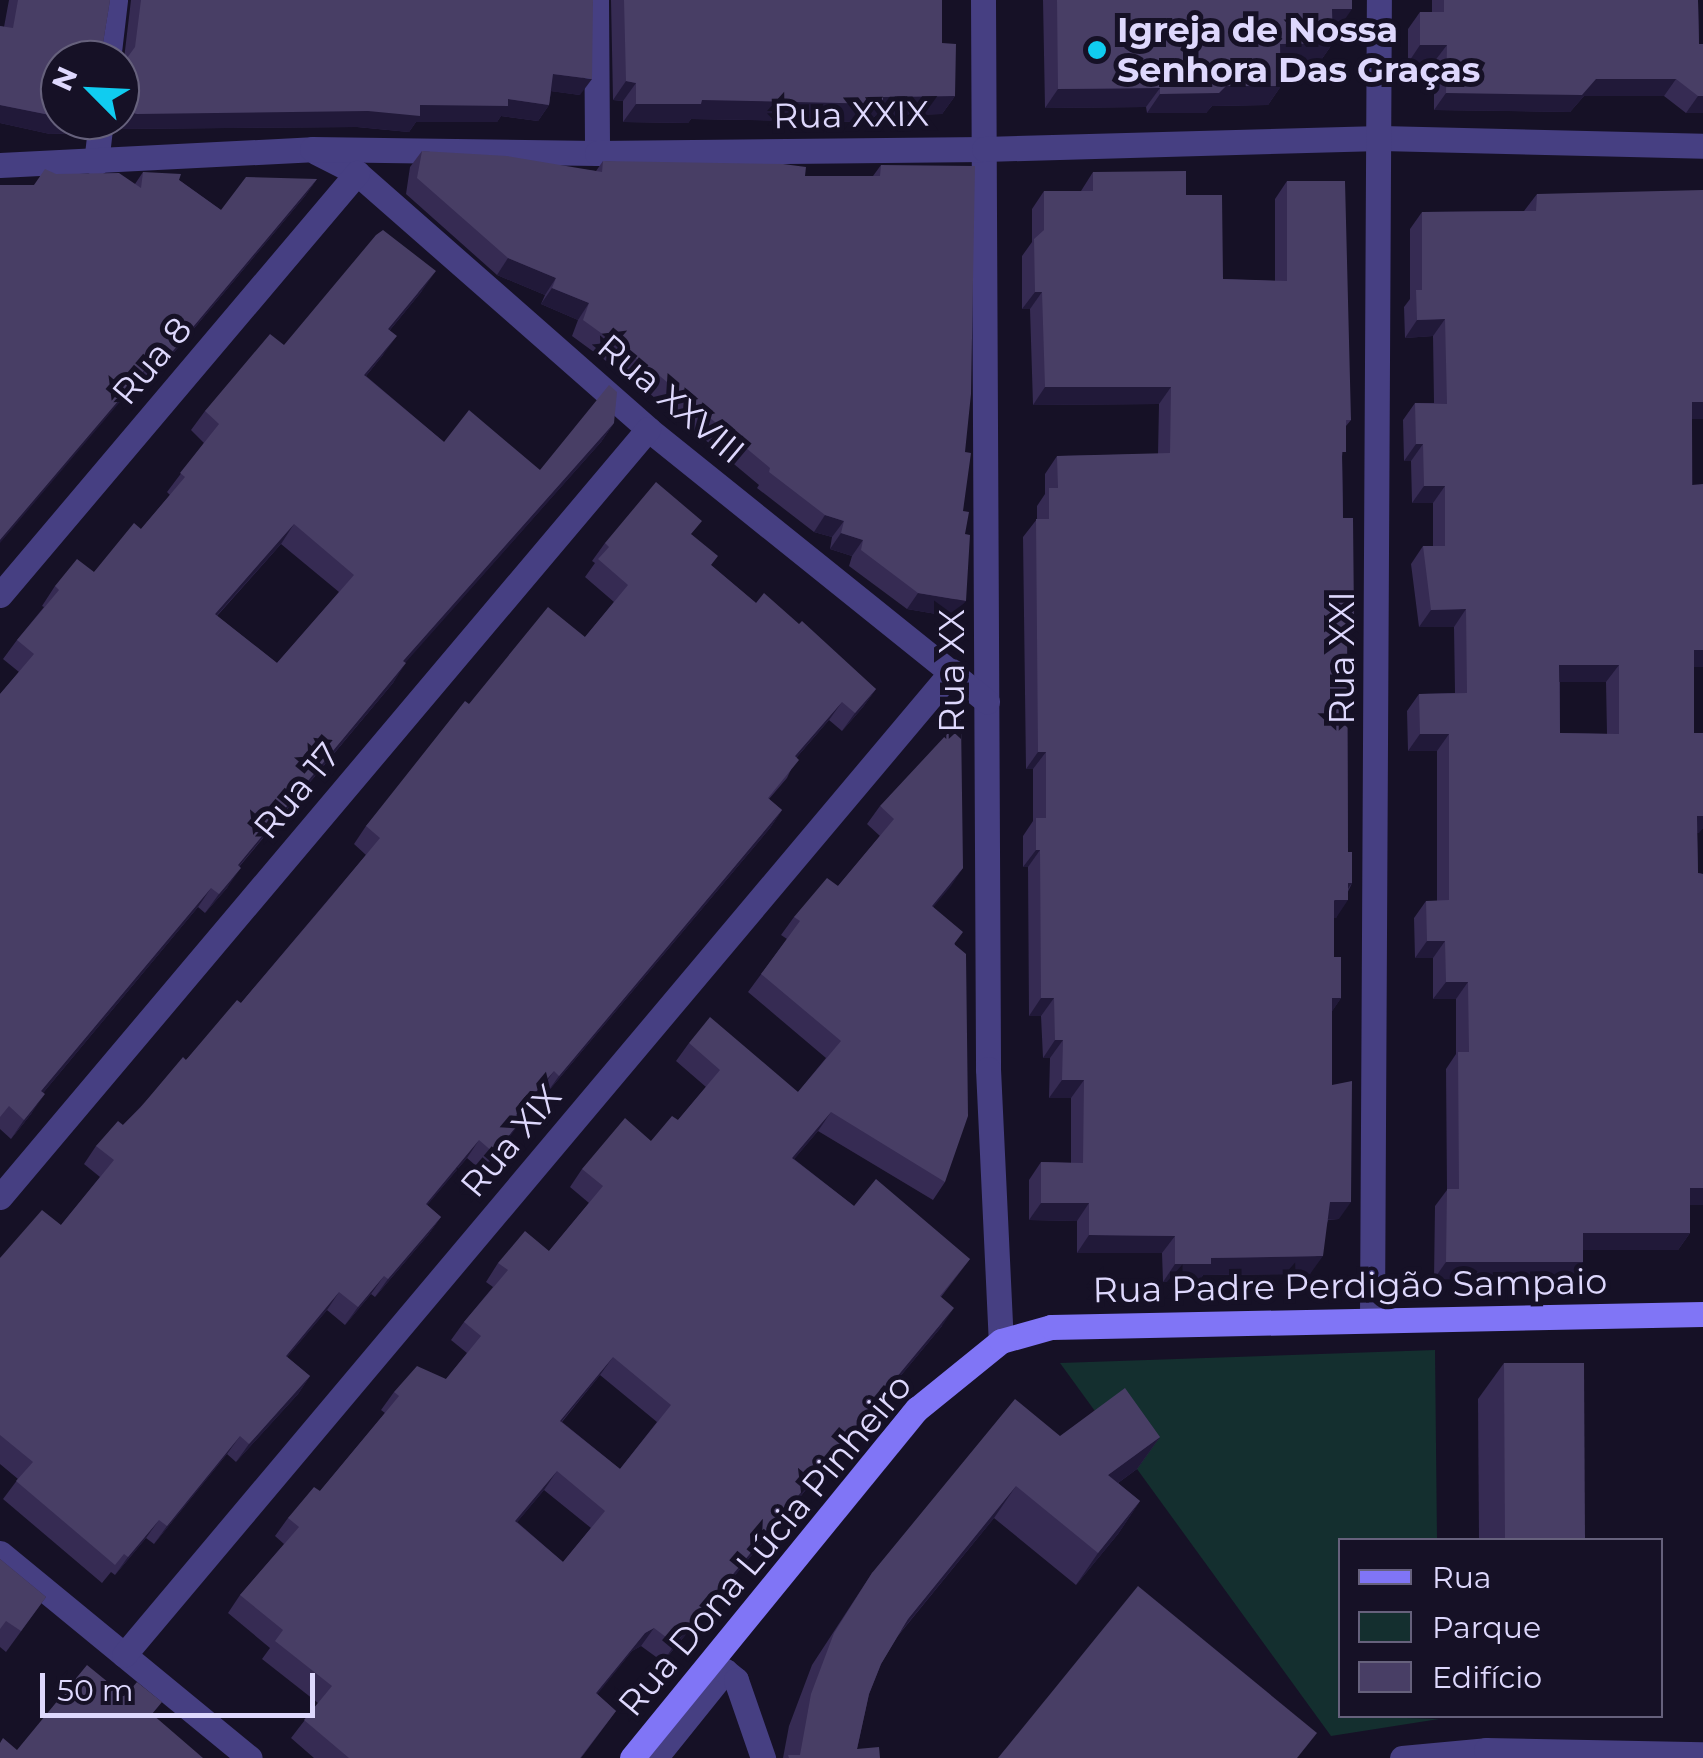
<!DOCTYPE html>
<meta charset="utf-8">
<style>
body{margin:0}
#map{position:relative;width:1703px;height:1758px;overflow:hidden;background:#161126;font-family:Montserrat,sans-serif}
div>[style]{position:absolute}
.green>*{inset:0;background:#142f2f}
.pedestrian>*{height:25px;margin:-12.5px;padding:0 12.5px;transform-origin:12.5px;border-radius:12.5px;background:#463f82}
.minor>*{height:25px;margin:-12.5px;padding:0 12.5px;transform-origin:12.5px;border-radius:12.5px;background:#463f82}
.secondary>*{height:25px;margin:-12.5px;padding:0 12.5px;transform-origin:12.5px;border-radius:12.5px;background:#8075f6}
.wall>*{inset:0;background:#362b53}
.shaded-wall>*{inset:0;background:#211939}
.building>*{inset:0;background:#483e65}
.dots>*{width:28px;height:28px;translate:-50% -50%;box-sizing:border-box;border:5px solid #161126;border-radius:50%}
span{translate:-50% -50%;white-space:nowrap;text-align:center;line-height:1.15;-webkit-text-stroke:10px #161126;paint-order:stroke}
.poi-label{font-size:35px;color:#ded8fd;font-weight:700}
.left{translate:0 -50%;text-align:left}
.street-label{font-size:35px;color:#ded8fd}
.legend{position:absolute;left:1338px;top:1538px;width:325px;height:180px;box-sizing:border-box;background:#161126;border:2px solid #66617c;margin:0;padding:12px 18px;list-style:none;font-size:30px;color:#ded8fd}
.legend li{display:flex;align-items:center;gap:20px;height:50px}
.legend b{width:50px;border:2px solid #66617c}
.north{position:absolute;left:40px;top:40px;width:100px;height:100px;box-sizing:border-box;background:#161126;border:2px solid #66617c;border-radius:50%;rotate:294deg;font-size:28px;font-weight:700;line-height:40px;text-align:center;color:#ded8fd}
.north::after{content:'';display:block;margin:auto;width:35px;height:45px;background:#10ccf0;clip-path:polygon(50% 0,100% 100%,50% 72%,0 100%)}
.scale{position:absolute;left:40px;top:1673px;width:275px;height:45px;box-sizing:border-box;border:5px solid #ded8fd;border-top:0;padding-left:12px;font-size:30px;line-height:35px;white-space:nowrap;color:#ded8fd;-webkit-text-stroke:8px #161126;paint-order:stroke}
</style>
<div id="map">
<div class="green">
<i style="clip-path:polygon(1435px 1350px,1437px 1540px,1340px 1540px,1340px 1716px,1439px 1719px,1331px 1736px,1060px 1363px)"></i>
</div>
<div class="pedestrian">
<i style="left:655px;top:1758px;width:112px;rotate:-51.2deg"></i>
<i style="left:725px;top:1671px;width:14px;rotate:39deg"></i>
<i style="left:736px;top:1680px;width:83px;rotate:70.9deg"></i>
</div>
<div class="minor">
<i style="left:596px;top:0;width:153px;rotate:89.6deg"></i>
<i style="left:983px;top:0;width:1069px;rotate:89.73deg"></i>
<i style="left:988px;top:1069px;width:272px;rotate:87.3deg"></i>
<i style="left:108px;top:60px;width:60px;rotate:-83.3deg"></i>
<i style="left:316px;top:152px;width:46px;rotate:27.1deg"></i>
<i style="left:357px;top:173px;width:388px;rotate:41.3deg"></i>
<i style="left:648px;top:429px;width:435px;rotate:38.8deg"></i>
<i style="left:96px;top:163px;width:43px;rotate:-83.4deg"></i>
<i style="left:0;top:165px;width:312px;rotate:-2.9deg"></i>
<i style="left:312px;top:149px;width:285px;rotate:0.8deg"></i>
<i style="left:597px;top:153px;width:387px;rotate:-0.6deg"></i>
<i style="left:984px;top:149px;width:397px;rotate:-1.6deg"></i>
<i style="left:1381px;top:138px;width:322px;rotate:1.4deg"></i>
<i style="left:0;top:595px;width:553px;rotate:-49.77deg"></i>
<i style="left:0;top:1197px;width:1005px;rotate:-49.84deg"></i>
<i style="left:1372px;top:1317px;width:1317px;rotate:-89.7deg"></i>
<i style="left:0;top:1553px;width:323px;rotate:39.4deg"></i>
<i style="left:124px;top:1655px;width:1286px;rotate:-49.92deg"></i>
<i style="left:1402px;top:1758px;width:84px;rotate:-5.4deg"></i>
<i style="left:1486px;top:1750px;width:217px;rotate:1.1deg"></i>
</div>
<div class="secondary">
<i style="left:632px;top:1758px;width:451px;rotate:-50.8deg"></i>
<i style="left:917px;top:1409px;width:108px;rotate:-39deg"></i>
<i style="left:1001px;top:1341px;width:52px;rotate:-15.6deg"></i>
<i style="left:1051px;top:1327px;width:652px;rotate:-1.14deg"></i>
</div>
<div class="wall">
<i style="clip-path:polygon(9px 0,110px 0,103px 43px,109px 56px,118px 60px,124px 59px,131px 0,593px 0,580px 95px,551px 91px,549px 105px,538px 121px,501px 116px,497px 122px,416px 122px,409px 132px,357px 127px,116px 129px,116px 120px,120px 120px,120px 60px,82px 133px,50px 134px,0 123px,0 26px,4px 27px)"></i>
<i style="clip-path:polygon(611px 0,942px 0,942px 43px,955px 96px,942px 114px,875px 116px,870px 122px,691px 119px,688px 123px,623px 122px,623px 101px,613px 100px)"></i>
<i style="clip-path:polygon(1043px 0,1352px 0,1339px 28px,1333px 28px,1333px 43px,1319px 63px,1281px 63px,1281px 86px,1268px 105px,1212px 106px,1206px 113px,1147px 113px,1146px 107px,1045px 108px)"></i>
<i style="clip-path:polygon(1432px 0,1698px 0,1699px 44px,1703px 113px,1686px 113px,1664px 96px,1584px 96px,1570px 112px,1434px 110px,1434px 62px,1408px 63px,1408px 29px,1420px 12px,1432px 12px)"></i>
<i style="clip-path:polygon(422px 151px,596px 171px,603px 161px,805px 176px,873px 176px,881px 165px,965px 452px,963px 511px,954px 617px,907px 609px,849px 566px,852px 556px,830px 549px,832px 537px,814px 532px,757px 488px,759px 485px,643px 388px,572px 336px,578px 320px,541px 304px,545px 295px,497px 275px,406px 194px,410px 167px)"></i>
<i style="clip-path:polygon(143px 172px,179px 180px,221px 210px,317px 179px,305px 196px,155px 375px,151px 372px,140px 386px,136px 383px,34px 185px,56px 174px,135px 184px)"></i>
<i style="clip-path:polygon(1093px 172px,1186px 195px,1223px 279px,1275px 281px,1275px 199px,1287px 181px,1351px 420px,1346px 426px,1342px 457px,1343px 518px,1347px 628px,1348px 852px,1352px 883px,1336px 918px,1334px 917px,1334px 957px,1341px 998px,1332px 1011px,1332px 1085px,1339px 1219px,1328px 1220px,1310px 1274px,1203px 1275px,1199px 1282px,1163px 1282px,1162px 1253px,1077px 1253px,1077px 1221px,1029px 1220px,1029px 1180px,1041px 1162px,1071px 1163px,1071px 1098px,1049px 1098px,1050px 1058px,1043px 1058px,1041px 1016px,1029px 1016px,1028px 867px,1023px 867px,1023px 836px,1033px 821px,1033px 769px,1026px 769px,1023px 537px,1037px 519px,1037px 506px,1045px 494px,1045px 474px,1057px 456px,1158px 454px,1159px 404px,1033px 405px,1030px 309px,1022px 309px,1022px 256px,1032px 242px,1032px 209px,1044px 191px,1081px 191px)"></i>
<i style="clip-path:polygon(evenodd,1537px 194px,1703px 419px,1692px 419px,1694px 733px,1703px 733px,1703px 828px,1697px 833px,1698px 873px,1703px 874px,1703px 1205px,1690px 1205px,1690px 1233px,1678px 1250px,1583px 1250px,1571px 1280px,1434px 1279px,1435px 1206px,1447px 1190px,1446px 1069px,1456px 1054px,1456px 999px,1433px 999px,1433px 958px,1415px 958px,1414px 918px,1426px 901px,1437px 901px,1437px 751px,1408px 751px,1407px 711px,1419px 694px,1455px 693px,1454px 627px,1419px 627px,1411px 564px,1423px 546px,1433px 546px,1433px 503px,1412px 503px,1411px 461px,1404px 461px,1403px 420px,1415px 403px,1434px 403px,1433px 336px,1405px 338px,1404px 307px,1410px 299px,1410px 229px,1422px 212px,1524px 211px,1537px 194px,1560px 682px,1606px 682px,1607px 734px,1560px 733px,1560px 682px)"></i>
<i style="clip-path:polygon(evenodd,422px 291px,390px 330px,383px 355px,366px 376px,444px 442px,540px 470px,614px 423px,601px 442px,405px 662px,393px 683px,239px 867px,227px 888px,205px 913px,198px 907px,43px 1093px,31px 1114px,11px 1139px,0 1129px,0 694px,19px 672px,3px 659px,17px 640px,44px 607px,42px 606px,55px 586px,94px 572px,141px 529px,170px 495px,167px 492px,204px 443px,191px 430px,205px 411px,284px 345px,422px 291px,281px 544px,339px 592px,277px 663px,217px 616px,281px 544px)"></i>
<i style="clip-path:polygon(692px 535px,711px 565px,756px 603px,876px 689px,863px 707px,842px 731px,829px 720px,797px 757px,787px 778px,769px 799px,782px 810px,770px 828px,546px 1094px,541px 1089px,518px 1117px,509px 1138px,482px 1171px,467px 1158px,427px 1205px,441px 1217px,428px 1235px,375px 1297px,371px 1294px,345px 1325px,327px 1310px,287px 1357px,310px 1376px,298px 1394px,236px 1462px,227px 1454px,154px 1544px,146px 1538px,115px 1575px,111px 1572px,102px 1583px,3px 1499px,18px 1479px,0 1464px,0 1258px,61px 1225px,100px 1177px,84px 1164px,96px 1146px,123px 1125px,241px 1003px,366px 855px,354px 844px,366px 826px,469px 704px,585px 637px,614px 602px,585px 577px,595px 563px,592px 561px,605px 543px)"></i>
<i style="clip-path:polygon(evenodd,880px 806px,963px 868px,933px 907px,955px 944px,945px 1182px,933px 1200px,818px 1131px,794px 1159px,854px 1206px,970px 1259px,941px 1297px,942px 1326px,663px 1662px,641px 1646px,632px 1651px,597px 1694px,616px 1711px,581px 1758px,314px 1758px,291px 1738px,318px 1703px,262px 1659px,270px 1648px,228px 1613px,240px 1595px,284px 1544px,275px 1536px,288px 1518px,320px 1491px,385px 1413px,381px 1410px,394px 1392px,446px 1379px,467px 1353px,451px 1340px,464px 1322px,493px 1287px,486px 1282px,498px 1263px,549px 1251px,589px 1203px,570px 1187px,582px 1169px,651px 1141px,678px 1120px,706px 1087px,676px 1061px,689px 1043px,798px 1092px,826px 1058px,748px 992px,787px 939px,781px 935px,794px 917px,838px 886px,880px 836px,867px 824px,880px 806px,600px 1375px,657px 1422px,620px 1469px,562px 1422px,600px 1375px,880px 806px,544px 1490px,591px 1528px,563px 1562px,517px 1522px,544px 1490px)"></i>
<i style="clip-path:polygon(1504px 1363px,1585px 1540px,1479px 1540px,1478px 1399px)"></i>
<i style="clip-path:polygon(1060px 1436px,1160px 1437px,1137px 1469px,1118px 1483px,1140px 1501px,1118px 1534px,1076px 1585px,994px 1518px,897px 1637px,881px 1664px,869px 1694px,857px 1749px,880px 1758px,783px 1758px,789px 1726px,812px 1665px,872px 1573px)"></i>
<i style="clip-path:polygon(0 1559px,46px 1597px,6px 1652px,0 1647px)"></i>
</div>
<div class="shaded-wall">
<i style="clip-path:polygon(1332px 9px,1352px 9px,1339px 28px,1319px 28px)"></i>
<i style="clip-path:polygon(1333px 43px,1319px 63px,1266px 63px,1280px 44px)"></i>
<i style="clip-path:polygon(1420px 45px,1447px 45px,1434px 62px,1408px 63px)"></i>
<i style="clip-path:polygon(553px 74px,592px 79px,580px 95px,542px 90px)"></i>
<i style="clip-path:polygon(1596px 79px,1676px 79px,1664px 96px,1584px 96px,1570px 112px,1434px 110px,1446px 93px)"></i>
<i style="clip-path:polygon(626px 81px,636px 83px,623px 101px,613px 100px)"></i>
<i style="clip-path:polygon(1226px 86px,1281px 86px,1268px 105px,1212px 106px,1206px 113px,1147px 113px,1160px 94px)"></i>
<i style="clip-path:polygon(1160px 88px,1146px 107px,1045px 108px,1058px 89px)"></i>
<i style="clip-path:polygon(955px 96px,942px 114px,875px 116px,870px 122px,691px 119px,688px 123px,623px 122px,636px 104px,702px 100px)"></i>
<i style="clip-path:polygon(1698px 96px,1703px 96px,1703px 113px,1686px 113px)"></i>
<i style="clip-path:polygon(508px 99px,549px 105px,538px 121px,501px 116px,497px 122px,416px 122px,409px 132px,357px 127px,116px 129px,128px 112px,420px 105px)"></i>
<i style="clip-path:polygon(0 105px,60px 117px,60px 120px,91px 120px,82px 133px,50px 134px,0 123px)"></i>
<i style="clip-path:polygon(317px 179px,305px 196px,155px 375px,167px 358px)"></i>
<i style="clip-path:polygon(508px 258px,556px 278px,545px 295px,497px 275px)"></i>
<i style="clip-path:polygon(436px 271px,422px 291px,375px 348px,388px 329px)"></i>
<i style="clip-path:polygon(552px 288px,589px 303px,578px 320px,541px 304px)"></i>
<i style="clip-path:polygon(1035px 292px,1042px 292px,1030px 309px,1022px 309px)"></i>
<i style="clip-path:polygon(1445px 319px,1433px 336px,1405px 338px,1417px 320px)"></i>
<i style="clip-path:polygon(397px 336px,383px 355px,351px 394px,364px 375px)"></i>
<i style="clip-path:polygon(148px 366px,136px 383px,0 543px,0 540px)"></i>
<i style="clip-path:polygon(1045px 387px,1171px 387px,1159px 404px,1033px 405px)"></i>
<i style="clip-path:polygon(1692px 402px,1703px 402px,1703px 419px,1680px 419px)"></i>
<i style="clip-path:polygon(614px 423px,601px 442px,390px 680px,403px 661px)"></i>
<i style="clip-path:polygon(1416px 444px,1423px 444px,1411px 461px,1404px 461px)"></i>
<i style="clip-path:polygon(1424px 486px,1445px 486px,1433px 503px,1412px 503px)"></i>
<i style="clip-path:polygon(825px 515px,844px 521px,832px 537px,814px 532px)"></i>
<i style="clip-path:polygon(294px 524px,281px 544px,201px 633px,215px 614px)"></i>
<i style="clip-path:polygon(841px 533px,863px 540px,852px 556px,830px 549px)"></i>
<i style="clip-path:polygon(918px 593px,966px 601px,954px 617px,907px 609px)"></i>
<i style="clip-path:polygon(1466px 609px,1454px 627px,1419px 627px,1431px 610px)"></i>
<i style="clip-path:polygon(1694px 650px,1703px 650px,1703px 667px,1682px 667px)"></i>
<i style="clip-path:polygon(406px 663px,393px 683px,224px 884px,238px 865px)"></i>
<i style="clip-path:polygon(1559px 665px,1619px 665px,1606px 682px,1547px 682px)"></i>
<i style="clip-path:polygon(876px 689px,863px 707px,842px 731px,855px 713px)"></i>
<i style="clip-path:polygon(842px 702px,829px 720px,782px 774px,795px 756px)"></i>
<i style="clip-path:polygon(1420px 734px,1449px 734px,1437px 751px,1408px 751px)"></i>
<i style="clip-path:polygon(1038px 752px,1046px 752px,1033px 769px,1026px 769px)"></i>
<i style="clip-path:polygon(782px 810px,770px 828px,546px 1094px,559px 1076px)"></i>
<i style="clip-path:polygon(1697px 816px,1703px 816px,1703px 828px,1699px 833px,1685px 833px)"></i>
<i style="clip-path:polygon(1036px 850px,1040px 850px,1028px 867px,1023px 867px)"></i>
<i style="clip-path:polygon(241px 868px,227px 888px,205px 913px,219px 894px)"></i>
<i style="clip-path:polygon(963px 868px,951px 886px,919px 924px,932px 906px)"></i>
<i style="clip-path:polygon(1348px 883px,1352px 883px,1340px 900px,1348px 900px,1336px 918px,1322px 917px)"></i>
<i style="clip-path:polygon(211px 888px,198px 907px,28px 1111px,41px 1091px)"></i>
<i style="clip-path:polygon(1427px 941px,1445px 941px,1433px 958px,1415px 958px)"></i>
<i style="clip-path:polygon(1446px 982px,1468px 982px,1456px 999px,1433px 999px)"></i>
<i style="clip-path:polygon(1041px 998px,1054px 998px,1041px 1016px,1029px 1016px)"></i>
<i style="clip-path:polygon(1332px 998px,1341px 998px,1329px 1016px)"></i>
<i style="clip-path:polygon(1055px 1040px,1063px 1040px,1050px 1058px,1043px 1058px)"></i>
<i style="clip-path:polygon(554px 1071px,541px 1089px,503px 1133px,516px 1115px)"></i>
<i style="clip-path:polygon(1062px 1080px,1084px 1080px,1071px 1098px,1049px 1098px)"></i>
<i style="clip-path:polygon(45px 1094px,31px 1114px,11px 1139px,24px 1120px)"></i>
<i style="clip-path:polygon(831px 1112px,818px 1131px,780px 1176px,792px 1158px)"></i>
<i style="clip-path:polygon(522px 1120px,509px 1138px,482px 1171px,494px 1153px)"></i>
<i style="clip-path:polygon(479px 1140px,467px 1158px,413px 1222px,426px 1204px)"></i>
<i style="clip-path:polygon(1690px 1188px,1703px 1188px,1703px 1205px,1678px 1205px)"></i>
<i style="clip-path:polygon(1330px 1202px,1351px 1202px,1339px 1219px,1318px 1220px)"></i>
<i style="clip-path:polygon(1041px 1203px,1089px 1203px,1077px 1221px,1029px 1220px)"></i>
<i style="clip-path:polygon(441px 1217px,428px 1235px,375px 1297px,388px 1279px)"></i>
<i style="clip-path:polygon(1583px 1233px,1690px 1233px,1678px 1250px,1571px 1250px)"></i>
<i style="clip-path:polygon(1089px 1235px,1175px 1236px,1162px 1253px,1077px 1253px)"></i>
<i style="clip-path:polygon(1323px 1256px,1310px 1274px,1203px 1275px,1199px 1282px,1163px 1282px,1175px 1264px,1211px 1258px)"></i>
<i style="clip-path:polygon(1446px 1262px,1583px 1262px,1571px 1280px,1434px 1279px)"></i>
<i style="clip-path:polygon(384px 1276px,371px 1294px,345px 1325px,358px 1307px)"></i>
<i style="clip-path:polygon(339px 1292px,327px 1310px,273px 1374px,286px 1356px)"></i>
<i style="clip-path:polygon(954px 1308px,942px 1326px,663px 1662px,675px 1644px)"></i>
<i style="clip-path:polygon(613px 1357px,600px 1375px,547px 1439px,560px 1421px)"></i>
<i style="clip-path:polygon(310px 1376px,298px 1394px,236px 1462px,249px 1444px)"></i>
<i style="clip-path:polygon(240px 1436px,227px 1454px,154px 1544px,167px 1526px)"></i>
<i style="clip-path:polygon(1160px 1437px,1137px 1469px,1085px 1507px,1108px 1475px)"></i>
<i style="clip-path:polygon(557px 1471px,544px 1490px,503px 1539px,515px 1521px)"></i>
<i style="clip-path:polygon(1016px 1486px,994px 1518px,885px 1651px,908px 1619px)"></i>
<i style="clip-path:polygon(1140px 1501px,1118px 1534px,1076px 1585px,1098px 1553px)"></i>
<i style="clip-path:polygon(159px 1520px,146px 1538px,115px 1575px,128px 1557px)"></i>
<i style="clip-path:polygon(654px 1628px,641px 1646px,632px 1651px,584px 1711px,596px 1693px,645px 1633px)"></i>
</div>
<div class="building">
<i style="clip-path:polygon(18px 0,110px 0,103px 43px,109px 56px,118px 60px,127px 58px,135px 47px,141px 0,593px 0,592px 79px,553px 74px,549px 105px,508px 99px,508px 106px,420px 105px,420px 116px,368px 111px,137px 114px,128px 112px,127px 97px,120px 92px,120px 60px,60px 60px,60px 117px,0 105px,0 26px,13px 28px)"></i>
<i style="clip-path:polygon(624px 0,942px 0,942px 43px,956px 44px,955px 96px,883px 97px,883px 104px,702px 100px,701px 104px,636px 104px,636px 83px,626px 81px)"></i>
<i style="clip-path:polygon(1057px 0,1352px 0,1352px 9px,1332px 9px,1333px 43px,1280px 44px,1281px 86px,1226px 86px,1219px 93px,1160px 94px,1160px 88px,1058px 89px)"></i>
<i style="clip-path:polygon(1444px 0,1698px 0,1699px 44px,1703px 44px,1703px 96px,1698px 96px,1676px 79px,1596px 79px,1582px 95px,1446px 93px,1447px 45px,1420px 45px,1420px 12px,1444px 12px)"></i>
<i style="clip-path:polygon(422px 151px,507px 156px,602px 172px,603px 161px,783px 164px,806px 167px,805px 176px,880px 176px,881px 165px,975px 166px,971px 394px,965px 452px,971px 453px,963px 511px,969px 512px,965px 534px,970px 535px,966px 601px,918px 593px,861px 550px,863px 540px,841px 533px,844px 521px,825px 515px,769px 472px,770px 468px,655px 372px,583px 320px,589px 303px,552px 288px,556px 278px,508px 258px,417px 178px)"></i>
<i style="clip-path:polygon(45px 169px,56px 174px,119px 173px,141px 188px,143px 172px,181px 174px,179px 180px,221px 210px,246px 177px,317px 179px,167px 358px,163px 355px,151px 369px,148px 366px,0 540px,0 185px,34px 185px)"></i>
<i style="clip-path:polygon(1186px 171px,1186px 195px,1222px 195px,1223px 279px,1287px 281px,1287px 181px,1345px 181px,1351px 420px,1346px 420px,1346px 452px,1342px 452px,1343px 518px,1353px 518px,1354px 618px,1347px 618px,1348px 852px,1352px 852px,1352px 883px,1348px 883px,1348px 900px,1334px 900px,1334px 957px,1341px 957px,1341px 998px,1332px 998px,1332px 1085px,1352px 1081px,1351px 1202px,1330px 1202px,1323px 1256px,1211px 1258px,1211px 1264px,1175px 1264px,1175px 1236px,1089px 1235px,1089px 1203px,1041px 1203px,1041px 1162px,1083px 1163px,1084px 1080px,1062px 1080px,1063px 1040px,1055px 1040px,1054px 998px,1041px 998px,1040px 850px,1036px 850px,1036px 818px,1046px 818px,1046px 752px,1038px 752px,1036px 519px,1049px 519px,1049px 488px,1058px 488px,1057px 456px,1170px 453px,1171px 387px,1045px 387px,1042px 292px,1035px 292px,1034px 239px,1044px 230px,1044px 191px,1093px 191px,1093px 172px)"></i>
<i style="clip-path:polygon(evenodd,1703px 190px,1703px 402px,1692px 402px,1692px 485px,1703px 484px,1703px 650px,1694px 650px,1694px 733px,1703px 733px,1703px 816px,1697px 816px,1698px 873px,1703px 874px,1703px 1188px,1690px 1188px,1690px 1233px,1583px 1233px,1583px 1262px,1446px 1262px,1447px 1189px,1459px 1189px,1458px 1052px,1469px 1052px,1468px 982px,1446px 982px,1445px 941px,1427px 941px,1426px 901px,1449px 900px,1449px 734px,1420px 734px,1419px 694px,1467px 693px,1466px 609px,1431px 610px,1423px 546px,1445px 546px,1445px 486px,1424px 486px,1423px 444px,1416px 444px,1415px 403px,1447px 404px,1445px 319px,1417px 320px,1416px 290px,1422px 290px,1422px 212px,1536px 211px,1537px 194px,1703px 190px,1559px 665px,1619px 665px,1619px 734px,1560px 733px,1559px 665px)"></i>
<i style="clip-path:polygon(evenodd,383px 230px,436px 271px,388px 329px,397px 336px,364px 375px,444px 442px,469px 410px,540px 470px,609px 385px,617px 392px,614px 423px,403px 661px,406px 663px,238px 865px,241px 868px,219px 894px,211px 888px,41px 1091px,45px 1094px,24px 1120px,9px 1106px,0 1117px,0 694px,34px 654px,17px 640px,59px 590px,55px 586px,77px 559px,94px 572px,134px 523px,141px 529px,185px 477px,180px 473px,219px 424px,205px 411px,270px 334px,284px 345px,376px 235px,383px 230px,294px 524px,354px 575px,277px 663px,215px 614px,294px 524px)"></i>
<i style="clip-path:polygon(656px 482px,702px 521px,691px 534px,718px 556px,711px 565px,756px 603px,764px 593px,799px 624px,802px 621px,876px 689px,855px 713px,842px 702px,795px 756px,799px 760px,768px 798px,782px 810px,559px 1076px,554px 1071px,516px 1115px,522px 1120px,494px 1153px,479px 1140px,426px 1204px,441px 1217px,388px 1279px,384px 1276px,358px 1307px,339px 1292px,286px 1356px,310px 1376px,249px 1444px,240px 1436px,167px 1526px,159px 1520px,128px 1557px,124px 1554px,115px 1565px,16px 1481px,33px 1462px,0 1435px,0 1258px,42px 1210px,61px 1225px,114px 1160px,96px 1146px,118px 1121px,123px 1125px,140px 1108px,183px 1057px,186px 1060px,237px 1000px,241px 1003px,325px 904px,380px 838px,366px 826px,465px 701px,469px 704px,548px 607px,585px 637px,628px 585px,598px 559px,609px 547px,605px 543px)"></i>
<i style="clip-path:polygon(evenodd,961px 719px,963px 868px,932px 906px,963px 932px,954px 944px,966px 954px,968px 1116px,945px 1182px,831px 1112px,792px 1158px,854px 1206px,876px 1179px,970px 1259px,940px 1296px,954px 1308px,675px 1644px,654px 1628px,645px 1633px,596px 1693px,616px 1711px,580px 1758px,349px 1758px,304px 1720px,332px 1686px,275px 1641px,283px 1630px,240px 1595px,299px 1527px,288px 1518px,314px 1487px,320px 1491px,399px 1396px,394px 1392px,417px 1366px,446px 1379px,481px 1336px,464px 1322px,508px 1270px,498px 1263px,525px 1231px,549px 1251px,603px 1186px,582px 1169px,625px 1118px,651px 1141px,672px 1116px,678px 1120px,720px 1070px,689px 1043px,710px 1017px,798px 1092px,841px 1041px,761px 974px,800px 921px,794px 917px,827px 878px,838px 886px,894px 819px,880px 806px,961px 719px,613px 1357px,671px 1405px,620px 1469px,560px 1421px,613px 1357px,961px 719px,557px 1471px,605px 1511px,563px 1562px,515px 1521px,557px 1471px)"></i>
<i style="clip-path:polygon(1504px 1363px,1584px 1363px,1585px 1540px,1505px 1540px)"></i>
<i style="clip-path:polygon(1125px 1388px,1160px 1437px,1108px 1475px,1140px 1501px,1098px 1553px,1016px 1486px,908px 1619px,881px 1664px,869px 1694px,857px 1749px,879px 1747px,880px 1758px,789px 1758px,788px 1755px,800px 1755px,811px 1694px,834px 1633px,872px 1573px,1015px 1399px,1060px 1436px)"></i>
<i style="clip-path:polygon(0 1559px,46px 1597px,21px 1631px,6px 1621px,0 1629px)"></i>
<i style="clip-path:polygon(1138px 1586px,1317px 1733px,1297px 1758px,998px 1758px)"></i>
<i style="clip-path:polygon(87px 1665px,125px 1696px,137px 1682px,162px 1702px,152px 1714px,203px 1758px,0 1758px,0 1743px,3px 1738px,17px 1750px)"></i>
</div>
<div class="dots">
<i style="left:1097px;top:50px;background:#10ccf0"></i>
</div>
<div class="poi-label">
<span class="left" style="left:1117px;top:50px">Igreja de Nossa<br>Senhora Das Graças</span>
</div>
<div class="street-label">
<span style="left:851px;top:115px;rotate:-1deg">Rua XXIX</span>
<span style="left:152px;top:361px;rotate:-50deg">Rua 8</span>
<span style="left:671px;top:399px;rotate:40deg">Rua XXVIII</span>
<span style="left:1342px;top:658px;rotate:-90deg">Rua XXI</span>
<span style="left:952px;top:671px;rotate:-90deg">Rua XX</span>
<span style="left:297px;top:791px;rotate:-50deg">Rua 17</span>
<span style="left:511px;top:1141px;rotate:-50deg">Rua XIX</span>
<span style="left:1350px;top:1286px;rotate:-1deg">Rua Padre Perdigão Sampaio</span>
<span style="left:765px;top:1545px;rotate:-50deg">Rua Dona Lúcia Pinheiro</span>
</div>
<ul class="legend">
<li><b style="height:12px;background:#8075f6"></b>Rua</li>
<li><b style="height:28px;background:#142f2f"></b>Parque</li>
<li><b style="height:28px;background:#483e65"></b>Edifício</li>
</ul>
<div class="north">N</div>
<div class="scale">50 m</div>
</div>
